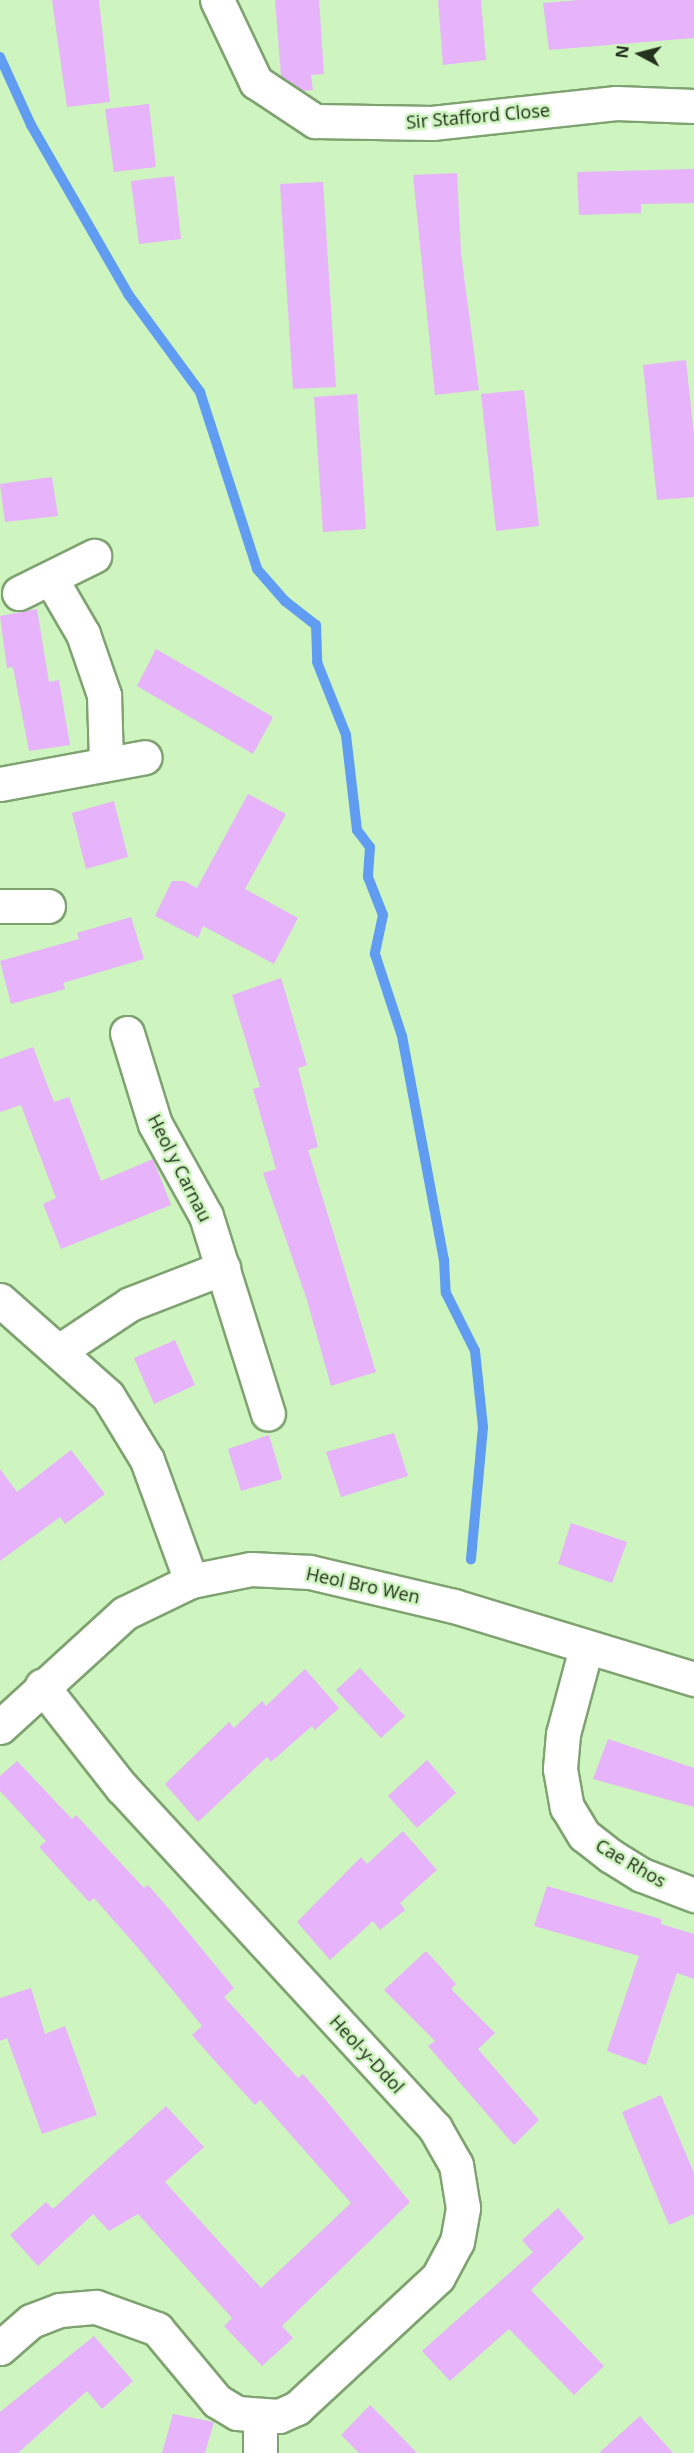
<!DOCTYPE html>
<style>
body{margin:0}
#map{position:relative;width:694px;height:2453px;overflow:hidden;background:#cef4bf;font-family:"Open Sans",sans-serif}
div>[style]{position:absolute}
.stream>*{height:10px;margin:-5px;padding:0 5px;transform-origin:5px;border-radius:5px;background:#609df2}
.building>*{inset:0;background:#e7b3fb}
.roads{filter:drop-shadow(2px 0 #7fa271) drop-shadow(-2px 0 #7fa271) drop-shadow(0 2px #7fa271) drop-shadow(0 -2px #7fa271)}
.minor>*{height:33px;margin:-16.5px;padding:0 16.5px;transform-origin:16.5px;border-radius:16.5px;background:#fff}
span{translate:-50% -50%;white-space:nowrap;text-align:center;line-height:1.15;-webkit-text-stroke:5px #cef4bf;paint-order:stroke}
.street-label{font-size:18px;color:#24321e}
.north{position:absolute;left:610px;top:24px;width:60px;height:60px;-webkit-text-stroke:4px #cef4bf;paint-order:stroke;rotate:277deg;font-size:16px;font-weight:700;line-height:24px;text-align:center;color:#24321e}
.north::after{content:'';display:block;margin:auto;width:21px;height:27px;background:#24321e;clip-path:polygon(50% 0,100% 100%,50% 72%,0 100%)}
</style>
<div id="map">
<div class="stream">
<i style="left:0;top:57px;width:75px;rotate:65.5deg"></i>
<i style="left:31px;top:125px;width:195px;rotate:60.1deg"></i>
<i style="left:128px;top:294px;width:122px;rotate:53.7deg"></i>
<i style="left:200px;top:392px;width:186px;rotate:72.1deg"></i>
<i style="left:257px;top:569px;width:43px;rotate:48.8deg"></i>
<i style="left:285px;top:601px;width:39px;rotate:38deg"></i>
<i style="left:316px;top:625px;width:37px;rotate:88deg"></i>
<i style="left:317px;top:662px;width:79px;rotate:68.3deg"></i>
<i style="left:346px;top:735px;width:96px;rotate:83.4deg"></i>
<i style="left:357px;top:830px;width:21px;rotate:53deg"></i>
<i style="left:370px;top:847px;width:30px;rotate:94deg"></i>
<i style="left:368px;top:877px;width:41px;rotate:68.5deg"></i>
<i style="left:383px;top:915px;width:40px;rotate:102deg"></i>
<i style="left:375px;top:954px;width:86px;rotate:71.8deg"></i>
<i style="left:402px;top:1036px;width:228px;rotate:79.4deg"></i>
<i style="left:444px;top:1260px;width:33px;rotate:87deg"></i>
<i style="left:446px;top:1293px;width:65px;rotate:63.4deg"></i>
<i style="left:475px;top:1351px;width:76px;rotate:84deg"></i>
<i style="left:483px;top:1427px;width:133px;rotate:95.2deg"></i>
</div>
<div class="building">
<i style="clip-path:polygon(52px 0,99px 0,110px 102px,67px 107px)"></i>
<i style="clip-path:polygon(275px 0,319px 0,324px 74px,311px 75px,313px 90px,303px 91px,281px 76px)"></i>
<i style="clip-path:polygon(438px 0,481px 0,486px 60px,443px 65px)"></i>
<i style="clip-path:polygon(580px 0,694px 0,694px 38px,549px 50px,543px 3px)"></i>
<i style="clip-path:polygon(149px 104px,156px 167px,114px 172px,105px 109px)"></i>
<i style="clip-path:polygon(694px 169px,694px 203px,641px 204px,641px 213px,579px 215px,577px 172px)"></i>
<i style="clip-path:polygon(457px 173px,461px 253px,479px 390px,435px 395px,413px 175px)"></i>
<i style="clip-path:polygon(174px 176px,181px 239px,139px 244px,131px 181px)"></i>
<i style="clip-path:polygon(323px 182px,336px 387px,293px 389px,280px 184px)"></i>
<i style="clip-path:polygon(686px 360px,694px 437px,694px 497px,657px 500px,643px 365px)"></i>
<i style="clip-path:polygon(524px 390px,539px 526px,496px 531px,481px 394px)"></i>
<i style="clip-path:polygon(357px 394px,366px 529px,323px 532px,314px 397px)"></i>
<i style="clip-path:polygon(52px 477px,58px 516px,5px 522px,0 484px)"></i>
<i style="clip-path:polygon(37px 609px,49px 682px,59px 680px,70px 745px,29px 751px,13px 667px,7px 668px,0 616px)"></i>
<i style="clip-path:polygon(156px 649px,273px 717px,253px 754px,137px 686px)"></i>
<i style="clip-path:polygon(248px 794px,286px 814px,245px 889px,298px 918px,274px 964px,203px 926px,198px 938px,155px 916px,172px 881px,184px 881px,197px 888px)"></i>
<i style="clip-path:polygon(114px 801px,128px 857px,86px 869px,72px 813px)"></i>
<i style="clip-path:polygon(131px 917px,144px 959px,63px 983px,65px 989px,11px 1004px,0 961px,79px 939px,77px 933px)"></i>
<i style="clip-path:polygon(281px 978px,307px 1065px,298px 1068px,318px 1147px,308px 1150px,376px 1372px,331px 1386px,307px 1300px,263px 1173px,276px 1169px,253px 1089px,260px 1087px,232px 995px)"></i>
<i style="clip-path:polygon(33px 1047px,54px 1102px,69px 1097px,101px 1181px,153px 1159px,171px 1205px,61px 1249px,43px 1204px,56px 1198px,21px 1105px,0 1112px,0 1059px)"></i>
<i style="clip-path:polygon(175px 1340px,195px 1385px,154px 1404px,134px 1358px)"></i>
<i style="clip-path:polygon(394px 1433px,408px 1476px,341px 1497px,326px 1452px)"></i>
<i style="clip-path:polygon(269px 1435px,282px 1479px,241px 1491px,228px 1449px)"></i>
<i style="clip-path:polygon(71px 1450px,105px 1494px,65px 1524px,60px 1517px,0 1561px,0 1469px,17px 1492px)"></i>
<i style="clip-path:polygon(571px 1523px,627px 1542px,612px 1583px,558px 1564px)"></i>
<i style="clip-path:polygon(360px 1668px,405px 1716px,381px 1738px,336px 1690px)"></i>
<i style="clip-path:polygon(305px 1669px,339px 1708px,315px 1730px,312px 1726px,271px 1762px,267px 1757px,198px 1822px,165px 1784px,229px 1722px,234px 1728px,262px 1701px,266px 1706px)"></i>
<i style="clip-path:polygon(608px 1739px,694px 1768px,694px 1807px,593px 1779px)"></i>
<i style="clip-path:polygon(427px 1760px,456px 1793px,417px 1828px,388px 1796px)"></i>
<i style="clip-path:polygon(17px 1761px,72px 1819px,76px 1815px,144px 1888px,148px 1885px,169px 1909px,234px 1988px,224px 1997px,298px 2078px,303px 2074px,324px 2098px,410px 2202px,282px 2326px,293px 2338px,262px 2366px,224px 2326px,232px 2318px,138px 2214px,109px 2231px,93px 2214px,38px 2266px,10px 2235px,46px 2202px,53px 2209px,166px 2106px,204px 2147px,165px 2182px,261px 2288px,351px 2203px,260px 2100px,255px 2105px,214px 2060px,192px 2035px,202px 2026px,138px 1948px,94px 1898px,89px 1902px,39px 1847px,46px 1841px,0 1791px,0 1776px)"></i>
<i style="clip-path:polygon(403px 1831px,437px 1870px,400px 1903px,405px 1910px,380px 1930px,373px 1921px,330px 1960px,297px 1922px,361px 1857px,367px 1864px)"></i>
<i style="clip-path:polygon(547px 1886px,661px 1919px,661px 1924px,694px 1934px,694px 1979px,677px 1973px,646px 2065px,607px 2051px,639px 1956px,534px 1926px)"></i>
<i style="clip-path:polygon(426px 1951px,456px 1984px,451px 1989px,495px 2033px,478px 2049px,539px 2120px,514px 2145px,428px 2046px,435px 2041px,384px 1990px)"></i>
<i style="clip-path:polygon(31px 1988px,45px 2034px,65px 2026px,97px 2115px,42px 2134px,7px 2038px,0 2041px,0 1998px)"></i>
<i style="clip-path:polygon(661px 2095px,694px 2173px,694px 2214px,669px 2225px,622px 2112px)"></i>
<i style="clip-path:polygon(558px 2208px,584px 2238px,531px 2290px,604px 2366px,574px 2395px,509px 2329px,450px 2381px,422px 2351px,533px 2252px,522px 2240px)"></i>
<i style="clip-path:polygon(94px 2336px,133px 2381px,102px 2409px,87px 2391px,18px 2453px,0 2453px,0 2412px)"></i>
<i style="clip-path:polygon(370px 2405px,388px 2423px,417px 2453px,359px 2453px,341px 2435px)"></i>
<i style="clip-path:polygon(173px 2414px,214px 2422px,205px 2453px,162px 2453px)"></i>
<i style="clip-path:polygon(640px 2416px,673px 2453px,599px 2453px)"></i>
</div>
<div class="roads">
<div class="minor">
<i style="left:217px;top:0;width:91px;rotate:64.6deg"></i>
<i style="left:256px;top:82px;width:71px;rotate:33.5deg"></i>
<i style="left:315px;top:121px;width:117px;rotate:1deg"></i>
<i style="left:432px;top:123px;width:185px;rotate:-6.2deg"></i>
<i style="left:616px;top:103px;width:78px;rotate:2.2deg"></i>
<i style="left:51px;top:579px;width:64px;rotate:59.8deg"></i>
<i style="left:83px;top:634px;width:65px;rotate:71deg"></i>
<i style="left:104px;top:695px;width:69px;rotate:88.3deg"></i>
<i style="left:19px;top:593px;width:84px;rotate:-26.3deg"></i>
<i style="left:0;top:784px;width:147px;rotate:-10.5deg"></i>
<i style="left:1px;top:906px;width:47px"></i>
<i style="left:127px;top:1033px;width:95px;rotate:72.9deg"></i>
<i style="left:155px;top:1124px;width:105px;rotate:61deg"></i>
<i style="left:206px;top:1216px;width:207px;rotate:72.6deg"></i>
<i style="left:0;top:1300px;width:144px;rotate:41.6deg"></i>
<i style="left:108px;top:1396px;width:75px;rotate:58.6deg"></i>
<i style="left:147px;top:1460px;width:129px;rotate:70deg"></i>
<i style="left:59px;top:1351px;width:85px;rotate:-33.5deg"></i>
<i style="left:130px;top:1304px;width:100px;rotate:-21.2deg"></i>
<i style="left:586px;top:1648px;width:89px;rotate:105deg"></i>
<i style="left:563px;top:1734px;width:35px;rotate:95deg"></i>
<i style="left:560px;top:1769px;width:39px;rotate:80deg"></i>
<i style="left:567px;top:1807px;width:33px;rotate:59deg"></i>
<i style="left:584px;top:1835px;width:34px;rotate:38deg"></i>
<i style="left:611px;top:1856px;width:36px;rotate:32deg"></i>
<i style="left:642px;top:1875px;width:56px;rotate:21deg"></i>
<i style="left:0;top:1727px;width:169px;rotate:-42.4deg"></i>
<i style="left:125px;top:1613px;width:73px;rotate:-25.9deg"></i>
<i style="left:191px;top:1581px;width:61px;rotate:-11.3deg"></i>
<i style="left:251px;top:1569px;width:59px;rotate:2.9deg"></i>
<i style="left:310px;top:1572px;width:148px;rotate:13.3deg"></i>
<i style="left:454px;top:1606px;width:251px;rotate:16.9deg"></i>
<i style="left:0;top:2348px;width:41px;rotate:-41.1deg"></i>
<i style="left:31px;top:2321px;width:31px;rotate:-21deg"></i>
<i style="left:60px;top:2310px;width:36px;rotate:-5deg"></i>
<i style="left:96px;top:2307px;width:65px;rotate:19.8deg"></i>
<i style="left:157px;top:2329px;width:94px;rotate:50.2deg"></i>
<i style="left:217px;top:2401px;width:23px;rotate:31deg"></i>
<i style="left:237px;top:2413px;width:42px;rotate:4.1deg"></i>
<i style="left:279px;top:2416px;width:20px;rotate:-24deg"></i>
<i style="left:297px;top:2408px;width:192px;rotate:-42.9deg"></i>
<i style="left:438px;top:2277px;width:40px;rotate:-62deg"></i>
<i style="left:457px;top:2242px;width:35px;rotate:-80deg"></i>
<i style="left:463px;top:2208px;width:44px;rotate:-99.2deg"></i>
<i style="left:456px;top:2165px;width:43px;rotate:-119.6deg"></i>
<i style="left:435px;top:2128px;width:462px;rotate:-132.6deg"></i>
<i style="left:122px;top:1788px;width:130px;rotate:-128.1deg"></i>
<i style="left:260px;top:2453px;width:36px;rotate:-90deg"></i>
</div>
</div>
<div class="street-label">
<span style="left:478px;top:116px;rotate:-5deg">Sir Stafford Close</span>
<span style="left:180px;top:1168px;rotate:63deg">Heol y Carnau</span>
<span style="left:363px;top:1585px;rotate:12deg">Heol Bro Wen</span>
<span style="left:631px;top:1863px;rotate:30deg">Cae Rhos</span>
<span style="left:367px;top:2054px;rotate:47deg">Heol-y-Ddol</span>
</div>
<div class="north">N</div>
</div>
